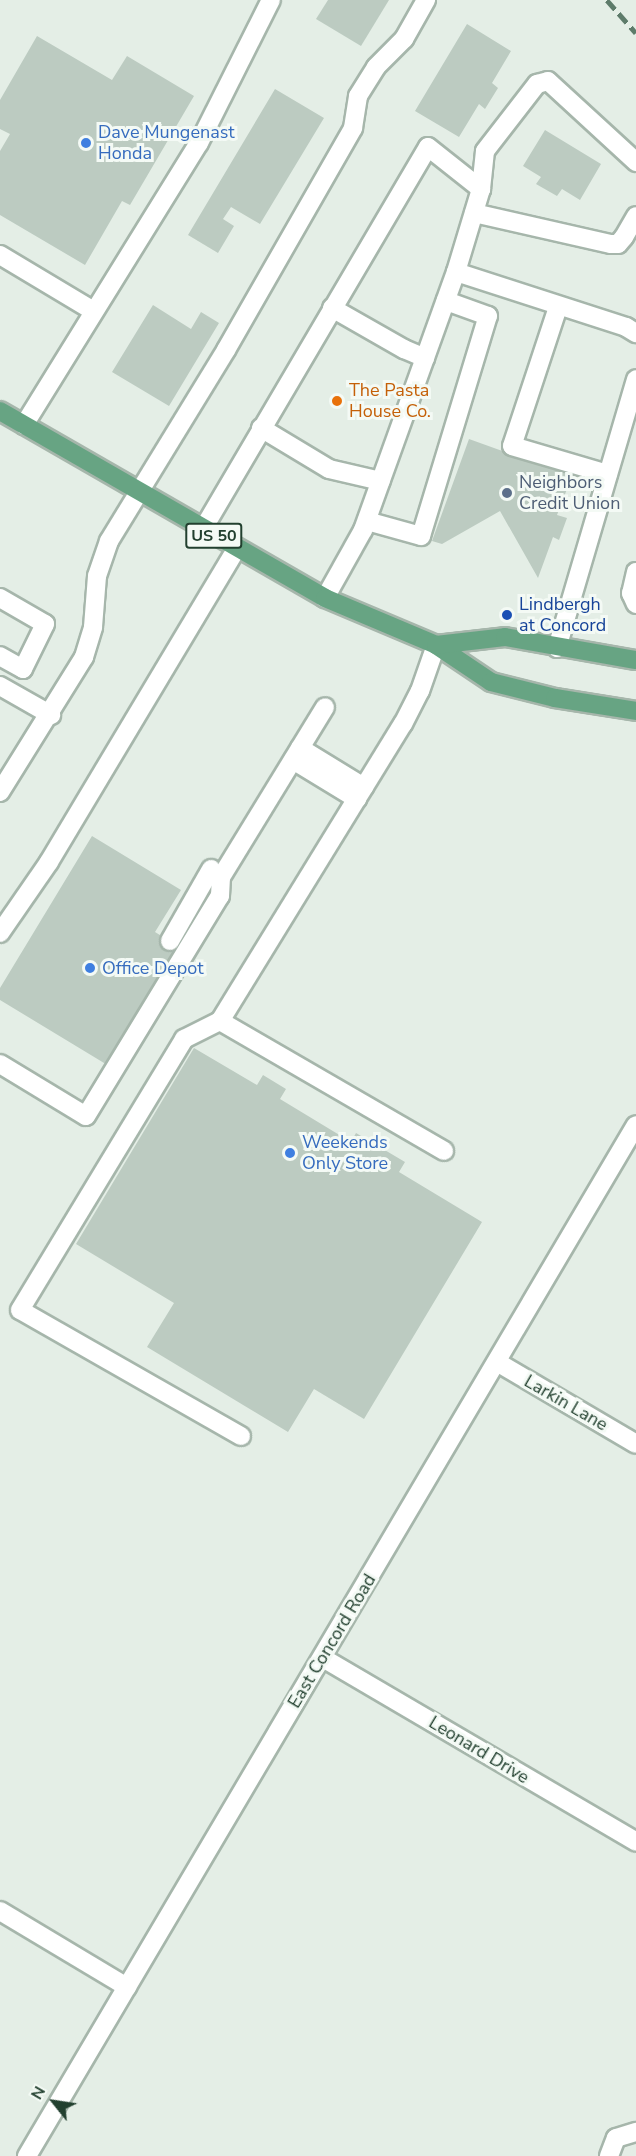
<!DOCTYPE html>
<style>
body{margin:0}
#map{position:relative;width:636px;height:2156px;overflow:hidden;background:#e4eee6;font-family:"Nunito Sans",sans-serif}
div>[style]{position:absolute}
.building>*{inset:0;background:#bccbc1}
.roads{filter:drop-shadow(2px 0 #a6b6ab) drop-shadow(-2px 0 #a6b6ab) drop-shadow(0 2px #a6b6ab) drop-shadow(0 -2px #a6b6ab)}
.minor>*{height:18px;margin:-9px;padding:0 9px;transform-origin:9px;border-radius:9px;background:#fff}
.major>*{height:18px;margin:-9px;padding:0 9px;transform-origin:9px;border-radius:9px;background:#67a483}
.rail>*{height:4.5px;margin-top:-2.25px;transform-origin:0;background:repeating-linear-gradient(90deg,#5d7b6a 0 12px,transparent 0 18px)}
.dots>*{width:16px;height:16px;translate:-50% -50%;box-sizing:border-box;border:3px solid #f4faf5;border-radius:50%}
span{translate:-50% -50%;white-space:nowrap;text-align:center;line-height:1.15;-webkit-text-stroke:6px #f4faf5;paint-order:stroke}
.shield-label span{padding:2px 4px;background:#f4faf5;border:2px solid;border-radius:4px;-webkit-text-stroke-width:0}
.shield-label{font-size:16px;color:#22402f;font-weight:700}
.shop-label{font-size:18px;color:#366cbe}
.left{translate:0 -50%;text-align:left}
.food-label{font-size:18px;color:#c56008}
.service-label{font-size:18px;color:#4e5e75}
.transit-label{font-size:18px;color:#164399}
.street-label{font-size:18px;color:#22402f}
.north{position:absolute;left:24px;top:2072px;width:60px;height:60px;-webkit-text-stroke:4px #f4faf5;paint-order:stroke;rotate:300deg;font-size:16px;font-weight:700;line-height:24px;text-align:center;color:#22402f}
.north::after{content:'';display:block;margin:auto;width:21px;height:27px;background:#22402f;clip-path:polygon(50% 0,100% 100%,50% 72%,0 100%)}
</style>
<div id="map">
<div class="building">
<i style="clip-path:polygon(328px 0,389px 0,361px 46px,316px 19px)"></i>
<i style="clip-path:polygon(467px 24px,511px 51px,492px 83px,498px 88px,485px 109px,479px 104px,459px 137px,415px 111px)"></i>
<i style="clip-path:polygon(37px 36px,112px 80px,127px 56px,194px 96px,130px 205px,122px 201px,85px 265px,0 215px,0 151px,10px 134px,0 129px,0 100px)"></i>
<i style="clip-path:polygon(275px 89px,324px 118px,260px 224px,231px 207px,223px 219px,234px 226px,218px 253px,188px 235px)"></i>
<i style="clip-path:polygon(545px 130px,601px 164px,580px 200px,562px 189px,557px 196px,536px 184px,541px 177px,523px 166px)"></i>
<i style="clip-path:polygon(153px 305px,191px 329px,201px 312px,219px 323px,169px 406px,112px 372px)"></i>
<i style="clip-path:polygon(469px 439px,572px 476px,557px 515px,567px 518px,559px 540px,553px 537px,538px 578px,500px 511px,442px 544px,432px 541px)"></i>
<i style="clip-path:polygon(92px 836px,181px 890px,155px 932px,181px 948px,109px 1066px,0 1000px,0 988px)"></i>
<i style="clip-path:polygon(194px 1048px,257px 1085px,263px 1075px,286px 1089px,280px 1099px,351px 1142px,356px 1133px,405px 1162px,399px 1172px,482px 1222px,364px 1419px,314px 1389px,288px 1432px,147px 1347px,174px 1303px,76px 1244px)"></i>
</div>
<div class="roads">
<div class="minor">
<i style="left:481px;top:189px;width:38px;rotate:-84deg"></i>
<i style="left:485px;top:151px;width:85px;rotate:-52.2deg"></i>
<i style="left:537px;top:84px;width:11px;rotate:-15deg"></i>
<i style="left:548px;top:81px;width:120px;rotate:42.6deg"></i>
<i style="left:474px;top:213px;width:140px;rotate:12.8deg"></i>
<i style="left:611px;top:244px;width:7px"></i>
<i style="left:618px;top:244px;width:9px;rotate:-49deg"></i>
<i style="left:624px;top:237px;width:24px;rotate:-60deg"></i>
<i style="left:0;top:255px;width:107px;rotate:30.9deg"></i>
<i style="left:558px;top:307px;width:146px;rotate:108.3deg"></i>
<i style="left:512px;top:446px;width:100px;rotate:16.3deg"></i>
<i style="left:332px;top:308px;width:83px;rotate:29.7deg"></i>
<i style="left:404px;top:349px;width:23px;rotate:23deg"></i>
<i style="left:24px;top:425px;width:332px;rotate:-58.2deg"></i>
<i style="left:199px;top:143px;width:160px;rotate:-63.3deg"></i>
<i style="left:261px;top:428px;width:79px;rotate:31.1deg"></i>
<i style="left:329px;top:469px;width:53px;rotate:13deg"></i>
<i style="left:367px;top:521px;width:56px;rotate:15.5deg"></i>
<i style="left:421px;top:536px;width:230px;rotate:-73.1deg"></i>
<i style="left:488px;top:316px;width:45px;rotate:-160.3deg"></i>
<i style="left:203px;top:529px;width:443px;rotate:-59.5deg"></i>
<i style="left:428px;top:147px;width:68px;rotate:38.4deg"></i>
<i style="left:481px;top:189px;width:87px;rotate:106.8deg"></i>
<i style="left:636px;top:572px;width:22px;rotate:103deg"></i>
<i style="left:631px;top:593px;width:12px;rotate:66deg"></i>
<i style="left:0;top:598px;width:52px;rotate:30deg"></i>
<i style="left:45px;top:624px;width:50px;rotate:116.1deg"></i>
<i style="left:23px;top:669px;width:26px;rotate:-151deg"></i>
<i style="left:325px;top:598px;width:78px;rotate:-60.8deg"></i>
<i style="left:363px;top:530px;width:274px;rotate:-70.2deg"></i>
<i style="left:456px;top:272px;width:179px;rotate:17.9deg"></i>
<i style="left:626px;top:327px;width:12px;rotate:31deg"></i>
<i style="left:557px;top:648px;width:280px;rotate:-73.6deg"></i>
<i style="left:0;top:686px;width:59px;rotate:29.6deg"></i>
<i style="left:300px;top:748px;width:75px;rotate:31.4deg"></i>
<i style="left:293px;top:760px;width:75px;rotate:31.4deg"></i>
<i style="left:0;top:792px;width:159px;rotate:-58.1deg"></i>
<i style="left:84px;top:657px;width:31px;rotate:-73deg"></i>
<i style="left:93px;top:627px;width:51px;rotate:-85.5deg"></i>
<i style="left:97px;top:576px;width:37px;rotate:-71deg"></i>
<i style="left:109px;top:541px;width:224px;rotate:-58.5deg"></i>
<i style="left:226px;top:350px;width:256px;rotate:-60.2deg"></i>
<i style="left:353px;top:128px;width:32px;rotate:-81deg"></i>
<i style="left:358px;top:96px;width:34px;rotate:-58deg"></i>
<i style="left:376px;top:67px;width:40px;rotate:-45deg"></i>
<i style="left:404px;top:39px;width:45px;rotate:-60.6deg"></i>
<i style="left:0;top:933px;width:86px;rotate:-55.4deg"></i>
<i style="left:49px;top:862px;width:365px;rotate:-59.1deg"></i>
<i style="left:170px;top:941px;width:83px;rotate:-60.3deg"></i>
<i style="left:220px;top:1021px;width:259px;rotate:30.1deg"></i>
<i style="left:0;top:1064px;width:100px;rotate:31.2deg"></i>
<i style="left:86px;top:1116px;width:258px;rotate:-58.7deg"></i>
<i style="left:220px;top:896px;width:19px;rotate:-87deg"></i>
<i style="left:221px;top:877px;width:199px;rotate:-58.5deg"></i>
<i style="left:497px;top:1362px;width:161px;rotate:30.5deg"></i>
<i style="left:241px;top:1436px;width:254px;rotate:-150.3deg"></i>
<i style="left:20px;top:1310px;width:317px;rotate:-58.8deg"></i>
<i style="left:184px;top:1039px;width:40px;rotate:-26.6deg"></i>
<i style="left:220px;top:1021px;width:349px;rotate:-58.4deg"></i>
<i style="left:403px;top:724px;width:37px;rotate:-63deg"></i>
<i style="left:420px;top:691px;width:49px;rotate:-70.8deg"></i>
<i style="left:323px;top:1658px;width:363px;rotate:30.4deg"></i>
<i style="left:0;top:1911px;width:148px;rotate:30.9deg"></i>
<i style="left:27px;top:2156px;width:1197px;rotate:-59.43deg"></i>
<i style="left:609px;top:2156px;width:19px;rotate:-69deg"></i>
<i style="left:616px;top:2138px;width:21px;rotate:-17deg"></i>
</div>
<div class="major">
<i style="left:0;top:411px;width:375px;rotate:29.9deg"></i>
<i style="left:325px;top:598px;width:121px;rotate:22.9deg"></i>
<i style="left:436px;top:645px;width:66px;rotate:33.9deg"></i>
<i style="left:491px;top:682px;width:66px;rotate:14deg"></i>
<i style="left:555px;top:698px;width:82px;rotate:9.1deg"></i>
<i style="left:436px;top:645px;width:69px;rotate:-6.6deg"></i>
<i style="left:505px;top:637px;width:133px;rotate:10deg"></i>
</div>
</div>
<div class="rail">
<i style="left:607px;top:0;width:44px;rotate:48.7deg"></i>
</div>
<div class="dots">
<i style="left:86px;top:143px;background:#3f7fe0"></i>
<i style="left:337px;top:401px;background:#e8710a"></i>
<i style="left:507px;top:493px;background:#5c6f8a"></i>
<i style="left:507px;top:615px;background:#1a4fb4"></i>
<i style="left:90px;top:968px;background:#3f7fe0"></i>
<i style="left:290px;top:1153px;background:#3f7fe0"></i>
</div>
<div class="shield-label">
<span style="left:214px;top:536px">US 50</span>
</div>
<div class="shop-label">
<span class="left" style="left:98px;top:143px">Dave Mungenast<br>Honda</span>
<span class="left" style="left:102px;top:968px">Office Depot</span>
<span class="left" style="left:302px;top:1153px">Weekends<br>Only Store</span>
</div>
<div class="food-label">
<span class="left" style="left:349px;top:401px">The Pasta<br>House Co.</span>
</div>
<div class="service-label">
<span class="left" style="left:519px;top:493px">Neighbors<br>Credit Union</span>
</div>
<div class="transit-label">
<span class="left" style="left:519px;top:615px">Lindbergh<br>at Concord</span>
</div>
<div class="street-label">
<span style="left:566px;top:1403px;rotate:30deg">Larkin Lane</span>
<span style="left:332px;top:1641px;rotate:-59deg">East Concord Road</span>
<span style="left:479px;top:1750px;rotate:31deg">Leonard Drive</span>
</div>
<div class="north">N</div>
</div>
